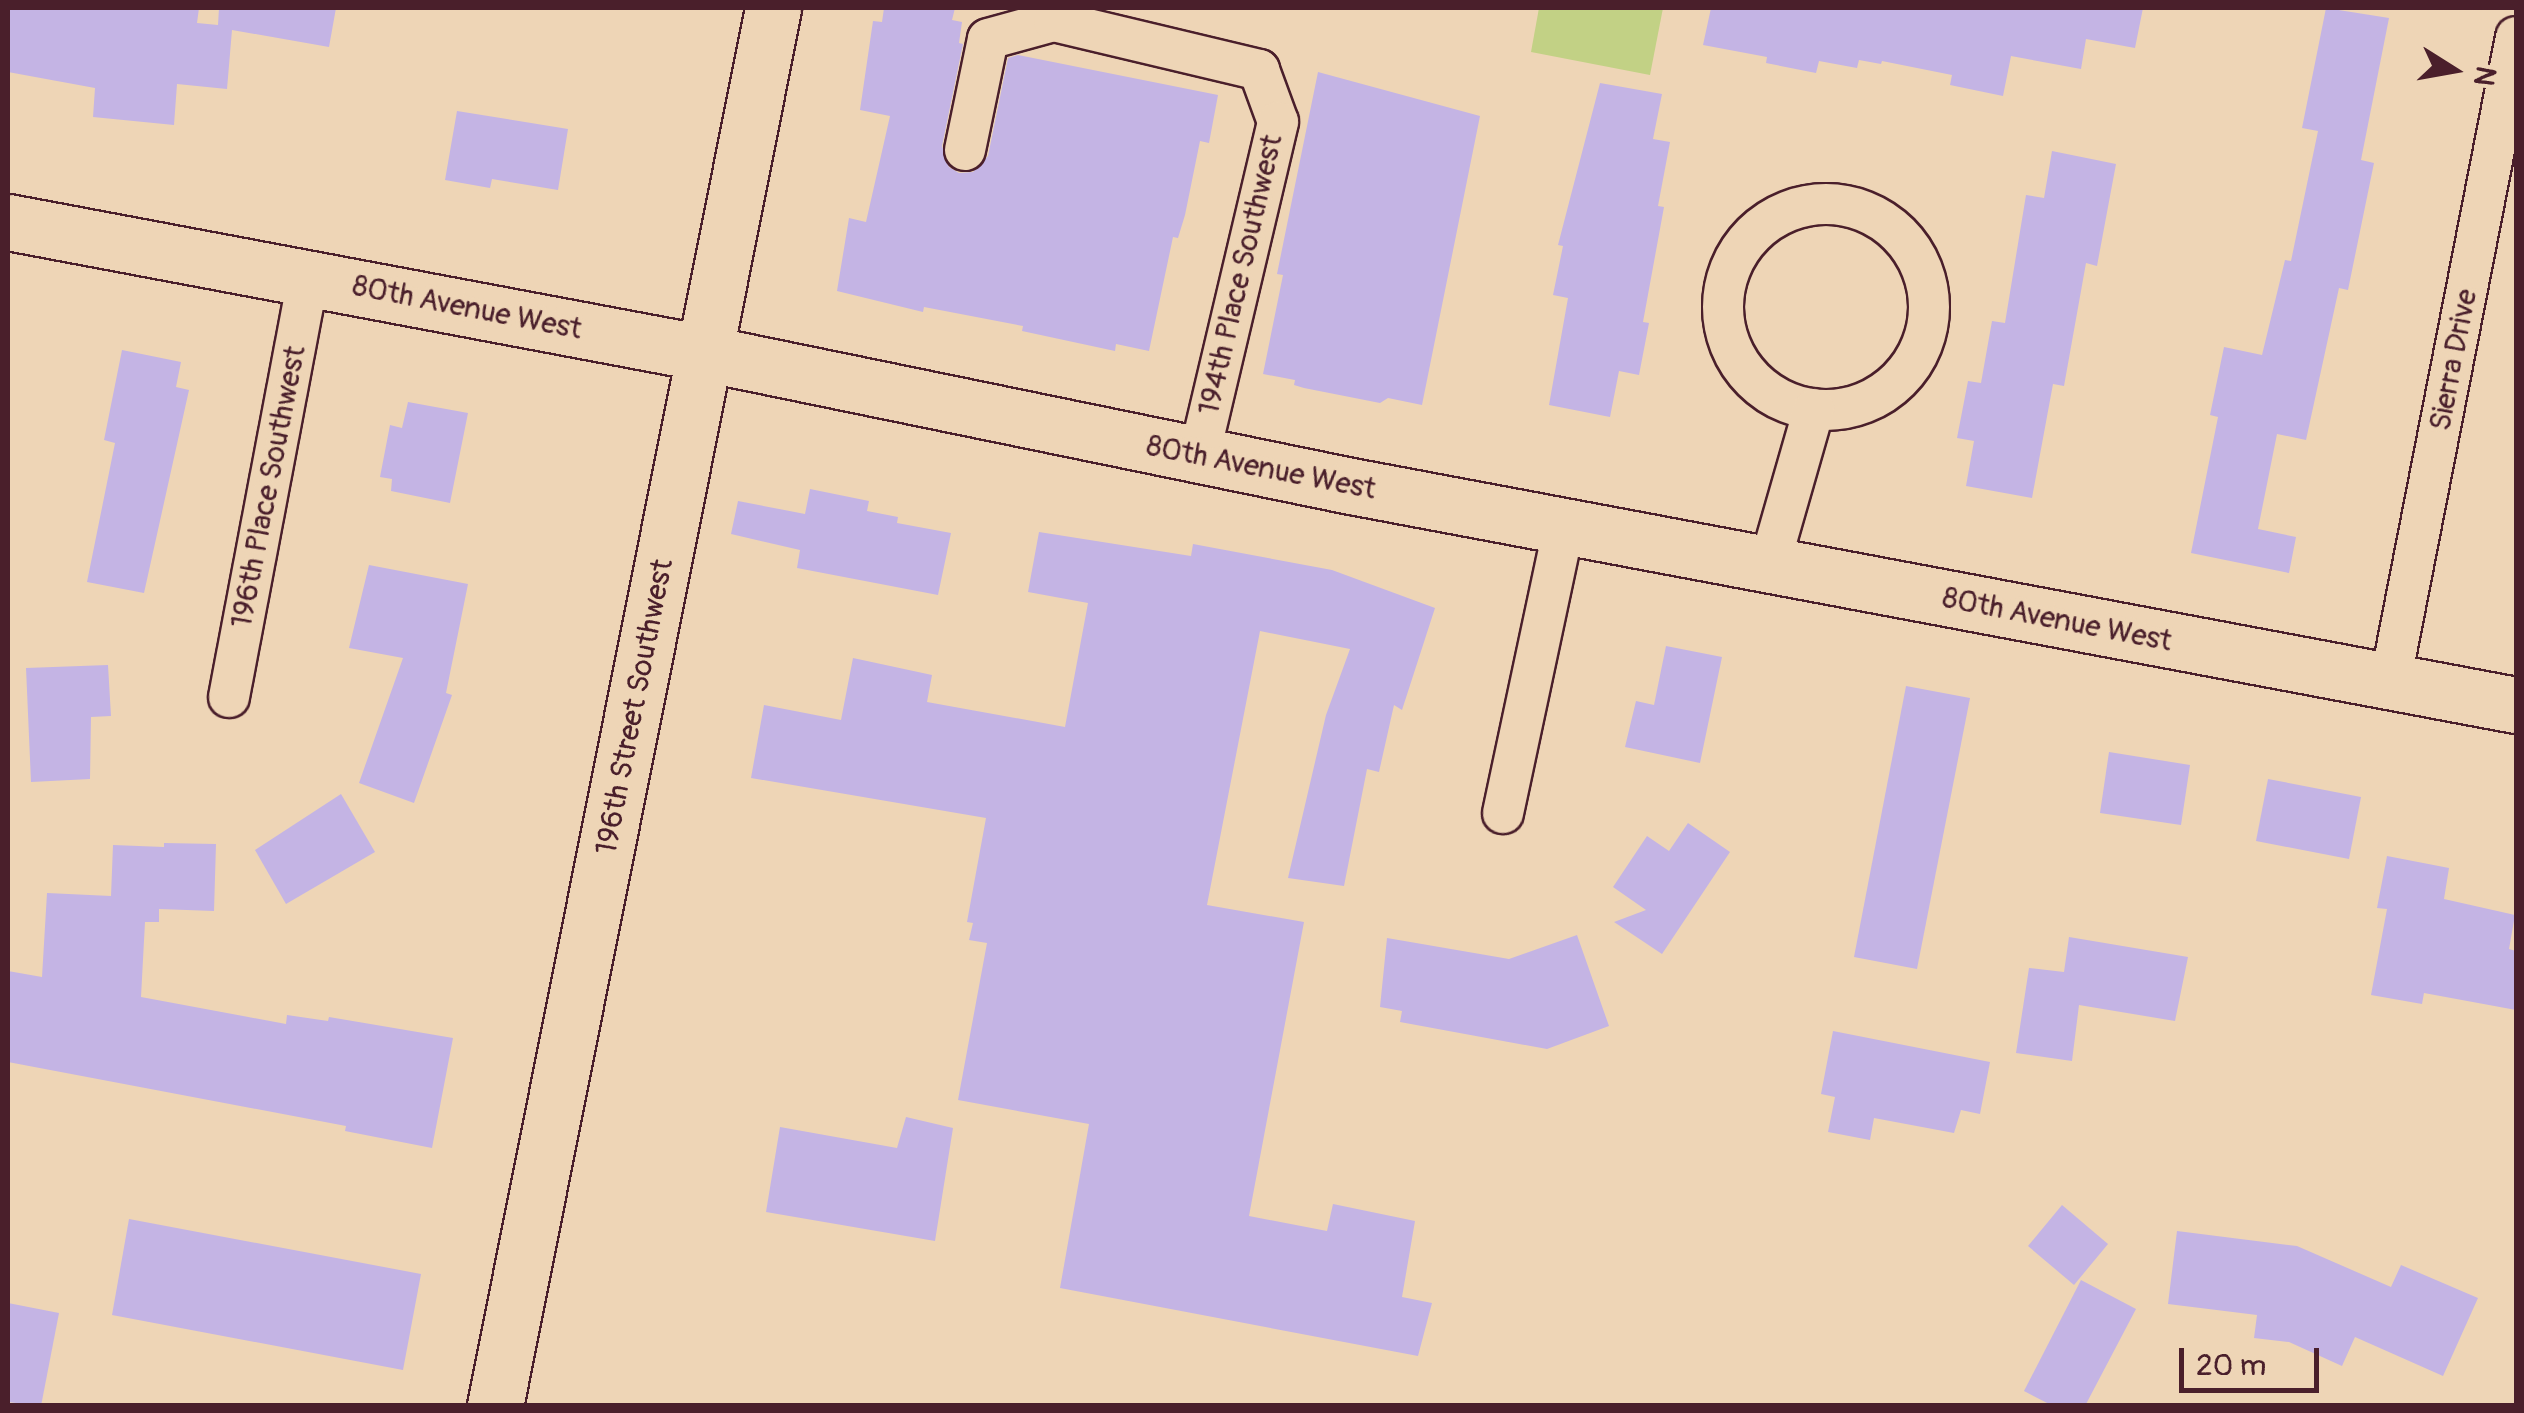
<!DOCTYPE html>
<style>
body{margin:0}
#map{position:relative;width:2524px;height:1413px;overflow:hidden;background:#eed5b6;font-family:Pangolin,sans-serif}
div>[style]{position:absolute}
.green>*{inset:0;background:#c2d185}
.building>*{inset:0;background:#c4b4e4}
.roads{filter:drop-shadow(2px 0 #4a1f2b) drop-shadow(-2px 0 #4a1f2b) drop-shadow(0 2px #4a1f2b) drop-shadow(0 -2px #4a1f2b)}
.street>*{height:40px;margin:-20px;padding:0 20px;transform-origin:20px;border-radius:20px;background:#eed5b6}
.street>.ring{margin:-20px;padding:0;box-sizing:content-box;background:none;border:40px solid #eed5b6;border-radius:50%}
.secondary>*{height:55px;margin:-27.5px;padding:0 27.5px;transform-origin:27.5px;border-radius:27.5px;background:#eed5b6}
.primary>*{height:55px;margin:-27.5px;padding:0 27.5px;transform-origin:27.5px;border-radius:27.5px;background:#eed5b6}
span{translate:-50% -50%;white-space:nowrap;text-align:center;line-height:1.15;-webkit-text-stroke:9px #eed5b6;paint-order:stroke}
.street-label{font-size:30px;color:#4a1f2b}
.frame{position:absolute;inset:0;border:10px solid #4a1f2b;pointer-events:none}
.north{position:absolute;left:2404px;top:20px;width:100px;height:100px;-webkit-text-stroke:8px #eed5b6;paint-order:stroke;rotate:101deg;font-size:28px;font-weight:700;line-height:40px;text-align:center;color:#4a1f2b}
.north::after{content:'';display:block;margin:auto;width:35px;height:45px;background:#4a1f2b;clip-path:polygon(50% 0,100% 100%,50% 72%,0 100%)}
.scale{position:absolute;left:2179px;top:1348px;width:140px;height:45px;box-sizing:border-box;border:5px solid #4a1f2b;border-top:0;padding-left:12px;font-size:30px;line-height:35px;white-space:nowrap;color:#4a1f2b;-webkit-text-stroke:8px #eed5b6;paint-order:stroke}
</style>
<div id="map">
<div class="green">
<i style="clip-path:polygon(1539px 8px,1663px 8px,1650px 75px,1531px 52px)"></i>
</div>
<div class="building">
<i style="clip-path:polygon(8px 8px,199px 8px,197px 23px,218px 25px,219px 8px,336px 8px,329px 47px,232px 30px,227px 89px,177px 84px,174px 125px,93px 117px,95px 88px,8px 72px)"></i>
<i style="clip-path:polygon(884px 8px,955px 8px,952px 20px,962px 22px,959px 43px,963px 44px,942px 146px,949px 167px,959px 173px,973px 172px,988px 156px,1008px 58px,1018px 55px,1218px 95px,1209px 143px,1200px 141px,1185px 215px,1178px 238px,1173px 237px,1149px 351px,1116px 344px,1115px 351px,1022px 331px,1023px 326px,924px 307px,923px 312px,837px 291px,849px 218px,866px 222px,890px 116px,860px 110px,873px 21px,882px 22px)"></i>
<i style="clip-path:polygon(1711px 8px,2143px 8px,2135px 48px,2086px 39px,2081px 69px,2011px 56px,2003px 96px,1950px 85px,1952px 75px,1882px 61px,1881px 64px,1859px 60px,1857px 68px,1819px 61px,1816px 73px,1766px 63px,1767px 57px,1703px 45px)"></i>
<i style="clip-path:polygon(2326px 8px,2389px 18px,2361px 160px,2374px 163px,2348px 290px,2339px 288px,2306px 440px,2277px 434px,2258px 529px,2296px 537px,2289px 573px,2191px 553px,2218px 417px,2210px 415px,2224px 347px,2262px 355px,2285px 260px,2291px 261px,2318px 131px,2302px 128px)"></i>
<i style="clip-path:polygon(1318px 72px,1480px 116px,1422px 405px,1388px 398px,1380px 403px,1304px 388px,1294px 385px,1295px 380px,1263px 374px,1283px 275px,1277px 274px)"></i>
<i style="clip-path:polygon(1600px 83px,1662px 94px,1653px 139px,1670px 142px,1658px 206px,1664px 207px,1643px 322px,1649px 323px,1639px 375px,1619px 371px,1610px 417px,1549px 405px,1568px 298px,1553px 295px,1563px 246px,1558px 245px)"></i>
<i style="clip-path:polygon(457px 111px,568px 129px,558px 190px,492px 179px,490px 188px,445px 180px)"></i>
<i style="clip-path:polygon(2052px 151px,2116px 164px,2097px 266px,2086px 263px,2064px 386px,2053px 384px,2032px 498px,1966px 486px,1974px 441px,1957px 438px,1968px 381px,1981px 383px,1992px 321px,2005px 323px,2026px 195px,2044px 198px)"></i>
<i style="clip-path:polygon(122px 350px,181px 362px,176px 387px,189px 390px,144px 593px,87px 582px,115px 443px,104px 440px)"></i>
<i style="clip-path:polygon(408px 402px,468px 413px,450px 503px,391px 491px,392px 479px,380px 477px,390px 425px,402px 428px)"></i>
<i style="clip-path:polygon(810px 489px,869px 501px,867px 511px,898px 517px,897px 523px,951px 533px,938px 595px,797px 568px,800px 550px,731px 534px,738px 501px,805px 514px)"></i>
<i style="clip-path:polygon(1039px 532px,1191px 556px,1193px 544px,1332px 570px,1435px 608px,1402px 710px,1394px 705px,1379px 772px,1367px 769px,1344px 886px,1288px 878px,1326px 715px,1350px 649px,1260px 631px,1207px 905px,1304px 922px,1249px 1216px,1327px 1231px,1333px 1204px,1415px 1221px,1402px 1297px,1432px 1303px,1418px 1356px,1060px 1288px,1089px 1124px,958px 1100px,987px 943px,969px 940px,973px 923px,967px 922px,986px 818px,751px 778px,764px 705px,841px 720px,853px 658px,932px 675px,927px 702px,1065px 727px,1088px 603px,1028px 592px)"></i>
<i style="clip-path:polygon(369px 565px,468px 584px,446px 693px,452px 695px,414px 803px,359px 783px,403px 658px,349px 648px)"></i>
<i style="clip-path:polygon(1666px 646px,1722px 657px,1700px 763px,1625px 747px,1636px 701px,1654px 705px)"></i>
<i style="clip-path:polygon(108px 665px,111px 716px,91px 717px,90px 779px,31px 782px,26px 668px)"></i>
<i style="clip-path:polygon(1906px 686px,1970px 698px,1917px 969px,1854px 957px)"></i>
<i style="clip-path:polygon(2109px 752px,2190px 765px,2181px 825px,2100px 813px)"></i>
<i style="clip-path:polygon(2268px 779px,2361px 797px,2349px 859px,2256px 841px)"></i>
<i style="clip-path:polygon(341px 794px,375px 852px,286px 904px,255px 850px)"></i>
<i style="clip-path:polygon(1688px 823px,1730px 852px,1662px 954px,1614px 922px,1646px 910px,1613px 887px,1647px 836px,1669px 851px)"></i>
<i style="clip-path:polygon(164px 843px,216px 844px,214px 911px,159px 909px,159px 922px,145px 922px,141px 997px,286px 1024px,287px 1015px,328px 1021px,329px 1017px,453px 1038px,432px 1148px,345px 1131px,346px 1126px,8px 1062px,8px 971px,42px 977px,47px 893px,111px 896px,113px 845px,164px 847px)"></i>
<i style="clip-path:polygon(2387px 856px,2449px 868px,2444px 899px,2515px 915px,2509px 949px,2516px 951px,2516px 1010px,2424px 993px,2422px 1004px,2371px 995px,2387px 909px,2377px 908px)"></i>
<i style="clip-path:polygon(1577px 935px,1609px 1026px,1547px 1049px,1400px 1022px,1402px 1011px,1380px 1007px,1387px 938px,1509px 959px)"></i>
<i style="clip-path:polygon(2069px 937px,2188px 957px,2175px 1021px,2079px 1005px,2072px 1061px,2016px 1053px,2029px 968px,2064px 972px)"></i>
<i style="clip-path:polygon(1833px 1031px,1990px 1062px,1980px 1114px,1961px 1110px,1954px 1133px,1874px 1118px,1870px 1140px,1828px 1132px,1835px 1097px,1821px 1094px)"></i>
<i style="clip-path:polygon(906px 1117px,953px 1128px,935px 1241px,766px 1212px,780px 1127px,897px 1148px)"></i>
<i style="clip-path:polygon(2062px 1205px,2108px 1244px,2074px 1285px,2028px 1246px)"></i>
<i style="clip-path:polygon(129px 1219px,421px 1274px,403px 1370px,112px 1315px)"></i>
<i style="clip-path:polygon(2177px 1231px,2297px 1246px,2391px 1287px,2401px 1265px,2478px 1298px,2443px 1376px,2355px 1337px,2342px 1366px,2289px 1342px,2254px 1338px,2257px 1315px,2168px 1304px)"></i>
<i style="clip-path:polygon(2081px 1280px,2136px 1309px,2085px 1406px,2053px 1406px,2024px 1391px)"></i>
<i style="clip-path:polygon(8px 1303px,59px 1313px,41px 1406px,8px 1402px)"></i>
</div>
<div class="roads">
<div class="street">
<i style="left:965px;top:150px;width:113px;rotate:-78.3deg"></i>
<i style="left:988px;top:39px;width:68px;rotate:-15.3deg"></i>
<i style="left:1054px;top:21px;width:211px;rotate:13.4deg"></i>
<i style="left:1259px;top:70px;width:55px;rotate:69.9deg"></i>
<i style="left:1278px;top:122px;width:342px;rotate:103.3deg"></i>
<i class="ring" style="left:1723px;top:204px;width:166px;height:166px"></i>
<i style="left:1769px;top:566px;width:163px;rotate:-74deg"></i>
<i style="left:2390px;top:683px;width:658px;rotate:-78.96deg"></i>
<i style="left:229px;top:697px;width:426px;rotate:-79.3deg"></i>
<i style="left:1503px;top:813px;width:292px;rotate:-78deg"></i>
</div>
<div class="secondary">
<i style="left:8px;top:222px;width:708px;rotate:10.66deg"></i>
<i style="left:704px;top:353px;width:661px;rotate:11.62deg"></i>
<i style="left:1351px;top:486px;width:1185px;rotate:10.65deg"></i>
</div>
<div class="primary">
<i style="left:495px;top:1406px;width:1425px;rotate:-78.75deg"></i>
</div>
</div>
<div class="street-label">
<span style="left:1241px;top:275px;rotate:-77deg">194th Place Southwest</span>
<span style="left:467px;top:308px;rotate:11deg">80th Avenue West</span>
<span style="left:2454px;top:360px;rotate:-79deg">Sierra Drive</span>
<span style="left:1261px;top:468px;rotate:11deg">80th Avenue West</span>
<span style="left:269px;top:487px;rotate:-79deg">196th Place Southwest</span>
<span style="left:2057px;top:620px;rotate:11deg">80th Avenue West</span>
<span style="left:635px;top:707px;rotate:-79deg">196th Street Southwest</span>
</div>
<div class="frame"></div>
<div class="north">N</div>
<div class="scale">20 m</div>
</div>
